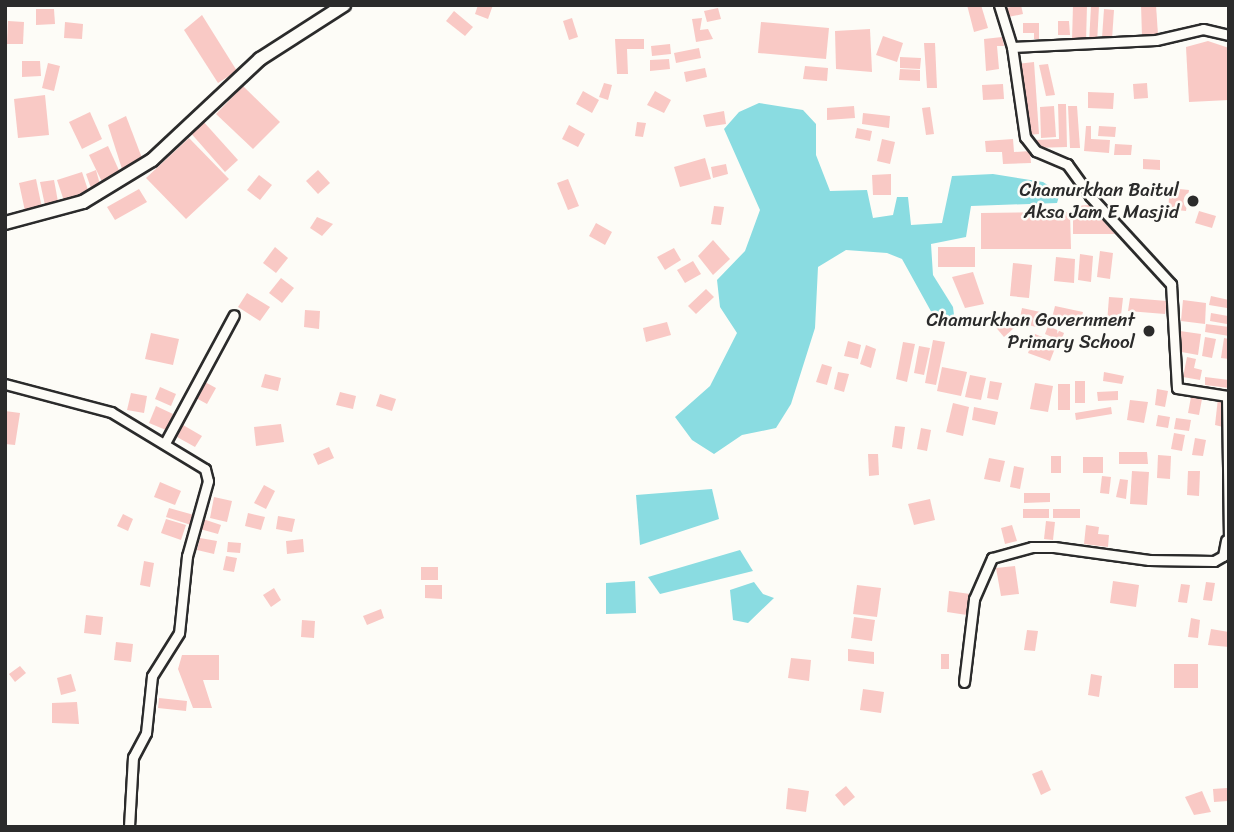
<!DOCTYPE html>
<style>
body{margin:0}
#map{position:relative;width:1234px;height:832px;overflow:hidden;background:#fdfcf7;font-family:Sriracha,sans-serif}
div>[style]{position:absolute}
.water>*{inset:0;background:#8adce1}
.building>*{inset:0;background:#f9c9c5}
.roads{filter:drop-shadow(2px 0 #2b2b2b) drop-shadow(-2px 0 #2b2b2b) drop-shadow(0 2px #2b2b2b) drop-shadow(0 -2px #2b2b2b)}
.minor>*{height:9px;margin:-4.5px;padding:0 4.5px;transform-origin:4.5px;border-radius:4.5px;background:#fdfcf7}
.tertiary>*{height:12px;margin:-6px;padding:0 6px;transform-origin:6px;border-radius:6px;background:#fdfcf7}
.dots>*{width:19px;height:19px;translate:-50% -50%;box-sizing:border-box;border:4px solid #fdfcf7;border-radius:50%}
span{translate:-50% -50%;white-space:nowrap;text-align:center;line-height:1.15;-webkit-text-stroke:5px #fdfcf7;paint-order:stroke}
.poi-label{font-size:19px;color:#2b2b2b}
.right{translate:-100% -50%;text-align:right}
.frame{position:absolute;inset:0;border:7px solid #2b2b2b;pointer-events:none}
</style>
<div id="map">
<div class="water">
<i style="clip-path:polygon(759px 103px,803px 110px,816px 124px,816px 155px,830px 191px,867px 190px,873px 218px,893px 215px,897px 197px,908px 197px,911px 225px,942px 223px,952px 176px,993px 174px,1043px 182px,1060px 193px,1057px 203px,971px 206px,966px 237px,931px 244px,933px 275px,953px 307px,955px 323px,938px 324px,902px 259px,887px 253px,846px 250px,818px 267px,815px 328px,791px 404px,776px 428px,742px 435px,714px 454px,692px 440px,675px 417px,710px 386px,737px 333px,720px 307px,717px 280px,745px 251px,760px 210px,724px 129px,739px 112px)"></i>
<i style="clip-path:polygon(712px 489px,719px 519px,640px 545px,636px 495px)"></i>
<i style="clip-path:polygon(740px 550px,753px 571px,660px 594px,648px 577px)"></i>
<i style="clip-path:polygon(635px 581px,636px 613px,606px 614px,606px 583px)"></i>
<i style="clip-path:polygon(754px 582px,763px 594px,774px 598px,748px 623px,733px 620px,730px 590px)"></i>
</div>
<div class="building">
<i style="clip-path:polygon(478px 5px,493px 5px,488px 19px,475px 14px)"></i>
<i style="clip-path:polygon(967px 5px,981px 5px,988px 28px,974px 32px)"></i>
<i style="clip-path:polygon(1021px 5px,1023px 14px,1008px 17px,1006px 8px)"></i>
<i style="clip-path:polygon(1073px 5px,1087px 5px,1086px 42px,1072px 41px)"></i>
<i style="clip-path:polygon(1141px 5px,1156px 5px,1158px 35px,1142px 37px)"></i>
<i style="clip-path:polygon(1091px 6px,1099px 6px,1097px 43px,1089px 43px)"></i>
<i style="clip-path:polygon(718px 8px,721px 19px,707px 22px,704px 11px)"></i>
<i style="clip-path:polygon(36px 9px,54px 9px,55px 24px,36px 25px)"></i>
<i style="clip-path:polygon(1104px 9px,1114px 10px,1112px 39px,1102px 38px)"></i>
<i style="clip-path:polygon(454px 11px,473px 27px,465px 36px,446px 21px)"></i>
<i style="clip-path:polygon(202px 15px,237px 71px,218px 83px,184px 30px)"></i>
<i style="clip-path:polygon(572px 18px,578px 37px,569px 40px,563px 21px)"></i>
<i style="clip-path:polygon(702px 18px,700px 30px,708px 29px,713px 39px,696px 42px,692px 19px)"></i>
<i style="clip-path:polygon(8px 21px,24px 22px,23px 44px,7px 44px)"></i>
<i style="clip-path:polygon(1058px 21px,1069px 21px,1070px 35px,1058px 35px)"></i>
<i style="clip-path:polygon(65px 22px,83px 24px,82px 39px,64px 38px)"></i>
<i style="clip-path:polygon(761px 22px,829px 28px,826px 59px,758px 53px)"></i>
<i style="clip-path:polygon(1023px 23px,1039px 23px,1039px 39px,1034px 39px,1034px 33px,1023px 33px)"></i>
<i style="clip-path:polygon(870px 29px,872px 72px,836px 69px,835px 31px)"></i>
<i style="clip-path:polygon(883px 36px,903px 43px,897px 62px,876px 55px)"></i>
<i style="clip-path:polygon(1002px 37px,1004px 46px,997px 46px,999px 69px,986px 71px,984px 39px)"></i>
<i style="clip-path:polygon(615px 39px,644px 39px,644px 49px,627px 49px,628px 74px,617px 74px)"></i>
<i style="clip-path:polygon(1208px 41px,1229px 48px,1229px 100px,1189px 102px,1186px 47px)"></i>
<i style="clip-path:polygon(924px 43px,935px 43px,937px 88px,927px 88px)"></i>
<i style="clip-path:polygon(670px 44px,671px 54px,652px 56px,651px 46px)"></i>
<i style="clip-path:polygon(699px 48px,701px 58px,676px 63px,674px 53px)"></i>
<i style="clip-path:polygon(900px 57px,921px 58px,920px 69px,900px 68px)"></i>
<i style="clip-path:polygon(669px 59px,670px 69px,650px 71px,650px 60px)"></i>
<i style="clip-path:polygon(22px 61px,40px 61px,41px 76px,22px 77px)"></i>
<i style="clip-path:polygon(1034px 62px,1039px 134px,1028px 135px,1017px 64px)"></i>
<i style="clip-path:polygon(48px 63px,60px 66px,54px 91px,42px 88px)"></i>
<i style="clip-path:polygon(1048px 64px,1055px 95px,1046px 96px,1039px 65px)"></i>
<i style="clip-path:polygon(805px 66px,828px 68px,827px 81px,803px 79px)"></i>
<i style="clip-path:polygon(705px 68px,707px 77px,686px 82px,684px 72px)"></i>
<i style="clip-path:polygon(900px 69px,920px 70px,920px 81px,899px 80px)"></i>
<i style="clip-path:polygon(604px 83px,612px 85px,608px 100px,599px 97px)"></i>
<i style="clip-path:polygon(1147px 83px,1148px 98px,1134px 99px,1133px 84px)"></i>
<i style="clip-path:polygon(1003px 84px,1004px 99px,983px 100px,982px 85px)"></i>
<i style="clip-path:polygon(243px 86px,280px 122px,253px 149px,216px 114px)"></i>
<i style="clip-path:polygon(583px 91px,599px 100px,592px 113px,576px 104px)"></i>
<i style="clip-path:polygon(655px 91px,671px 100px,664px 113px,647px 105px)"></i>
<i style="clip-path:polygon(1088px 92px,1114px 93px,1113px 109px,1088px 108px)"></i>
<i style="clip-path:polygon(45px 95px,49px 135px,18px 138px,14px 99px)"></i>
<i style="clip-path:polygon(1058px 104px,1066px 104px,1067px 147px,1034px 148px,1034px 140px,1059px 139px)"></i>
<i style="clip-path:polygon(854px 106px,855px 118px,827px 120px,827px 108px)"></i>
<i style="clip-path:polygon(1054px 106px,1056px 137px,1041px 138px,1040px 107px)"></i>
<i style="clip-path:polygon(1068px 106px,1077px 106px,1080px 148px,1070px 148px)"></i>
<i style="clip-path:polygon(930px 107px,934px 134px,926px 135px,922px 108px)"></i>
<i style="clip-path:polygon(724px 111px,726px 124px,706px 127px,703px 115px)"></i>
<i style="clip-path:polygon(90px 112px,102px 139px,82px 149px,69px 122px)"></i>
<i style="clip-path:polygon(863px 113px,890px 116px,889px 128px,862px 124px)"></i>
<i style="clip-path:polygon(126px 116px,142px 158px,122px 169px,108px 125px)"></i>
<i style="clip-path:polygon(202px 120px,238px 160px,225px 172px,189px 131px)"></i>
<i style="clip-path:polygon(637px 122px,646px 123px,643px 137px,635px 136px)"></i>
<i style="clip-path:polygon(569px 125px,585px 134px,578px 147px,562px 139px)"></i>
<i style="clip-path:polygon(1086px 126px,1091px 126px,1091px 139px,1110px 140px,1109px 153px,1084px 151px)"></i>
<i style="clip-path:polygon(1099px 126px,1116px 127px,1115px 137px,1098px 136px)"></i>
<i style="clip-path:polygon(857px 128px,872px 131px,870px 141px,855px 138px)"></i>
<i style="clip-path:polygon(189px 138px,229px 179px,186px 219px,146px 178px)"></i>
<i style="clip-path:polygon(882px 139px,895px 142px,890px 164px,877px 161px)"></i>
<i style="clip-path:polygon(1013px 139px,1014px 152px,1030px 151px,1031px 163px,1003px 164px,1002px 152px,986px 152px,985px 141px)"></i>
<i style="clip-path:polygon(1115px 144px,1132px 145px,1131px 155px,1114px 155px)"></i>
<i style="clip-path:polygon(108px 146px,122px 177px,104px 186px,89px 155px)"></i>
<i style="clip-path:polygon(705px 158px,711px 179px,680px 187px,674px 167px)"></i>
<i style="clip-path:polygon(1143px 159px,1160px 160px,1160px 170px,1143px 169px)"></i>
<i style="clip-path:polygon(726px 164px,728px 174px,713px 178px,711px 167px)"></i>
<i style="clip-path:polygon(96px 170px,101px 188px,92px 191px,86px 174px)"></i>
<i style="clip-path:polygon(318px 170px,330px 183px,318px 194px,306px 181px)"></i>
<i style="clip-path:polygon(82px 172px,90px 196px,65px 204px,57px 180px)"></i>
<i style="clip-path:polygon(891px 174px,891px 195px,873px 195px,872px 175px)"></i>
<i style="clip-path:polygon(259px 175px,272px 185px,260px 200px,247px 190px)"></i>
<i style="clip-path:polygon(36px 179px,42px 208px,25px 211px,19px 183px)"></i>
<i style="clip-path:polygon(568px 179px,579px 206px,568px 210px,557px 183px)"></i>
<i style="clip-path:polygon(54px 180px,59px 207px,46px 210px,40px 182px)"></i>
<i style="clip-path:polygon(1170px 188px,1189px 190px,1186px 211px,1168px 209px)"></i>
<i style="clip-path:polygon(139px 189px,147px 202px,115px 220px,107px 207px)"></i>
<i style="clip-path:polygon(1089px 205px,1115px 234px,1073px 234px,1073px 206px)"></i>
<i style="clip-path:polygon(714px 206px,724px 207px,721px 225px,711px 224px)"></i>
<i style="clip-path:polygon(1199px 211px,1216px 216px,1212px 228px,1195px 223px)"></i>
<i style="clip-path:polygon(1070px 212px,1071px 249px,981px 249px,981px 213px)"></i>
<i style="clip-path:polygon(317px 217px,333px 224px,322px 236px,310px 228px)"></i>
<i style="clip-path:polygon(596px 223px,612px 232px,605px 245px,589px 236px)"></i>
<i style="clip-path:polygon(713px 240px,730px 259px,713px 275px,698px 256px)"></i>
<i style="clip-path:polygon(275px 247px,288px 258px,276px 273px,263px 263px)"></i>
<i style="clip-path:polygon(938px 247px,975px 247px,975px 267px,938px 267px)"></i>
<i style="clip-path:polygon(674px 248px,681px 260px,665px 270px,657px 257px)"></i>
<i style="clip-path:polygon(1100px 251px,1113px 253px,1110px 279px,1097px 277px)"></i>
<i style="clip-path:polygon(1080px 254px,1093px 256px,1091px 282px,1078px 280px)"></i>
<i style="clip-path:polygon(1056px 257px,1075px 259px,1074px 283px,1054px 281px)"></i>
<i style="clip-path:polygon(693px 261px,701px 274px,685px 283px,677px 270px)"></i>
<i style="clip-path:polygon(1013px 263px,1032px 265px,1029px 298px,1010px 296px)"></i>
<i style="clip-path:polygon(973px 272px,984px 304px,965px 308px,952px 277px)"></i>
<i style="clip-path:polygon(281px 278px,294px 288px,282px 303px,269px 293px)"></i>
<i style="clip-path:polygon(706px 289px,714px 297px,696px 314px,688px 306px)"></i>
<i style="clip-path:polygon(247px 293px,270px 307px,260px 321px,238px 307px)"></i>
<i style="clip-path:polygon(1211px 296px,1229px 300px,1227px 308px,1209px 305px)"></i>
<i style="clip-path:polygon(1109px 297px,1123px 298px,1120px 324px,1107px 323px)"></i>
<i style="clip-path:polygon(1130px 298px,1167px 301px,1165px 314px,1128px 311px)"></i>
<i style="clip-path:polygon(1183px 300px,1206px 303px,1205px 324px,1181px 321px)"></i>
<i style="clip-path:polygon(1055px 306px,1083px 312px,1080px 324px,1052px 318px)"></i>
<i style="clip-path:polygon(1022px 308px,1045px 313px,1041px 328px,1019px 323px)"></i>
<i style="clip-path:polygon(305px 310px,320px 311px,319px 329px,304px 327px)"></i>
<i style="clip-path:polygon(1211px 313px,1228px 316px,1227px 324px,1210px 321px)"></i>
<i style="clip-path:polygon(1003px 315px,1014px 328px,1004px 337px,993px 324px)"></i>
<i style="clip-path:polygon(667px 322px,671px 335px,646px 342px,643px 328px)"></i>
<i style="clip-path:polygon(1206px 324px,1229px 327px,1229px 336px,1205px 332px)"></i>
<i style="clip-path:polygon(1048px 326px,1064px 333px,1061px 341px,1045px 334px)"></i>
<i style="clip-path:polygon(1180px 331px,1201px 334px,1198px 355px,1176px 351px)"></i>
<i style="clip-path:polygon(151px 333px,179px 339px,173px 365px,145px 359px)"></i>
<i style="clip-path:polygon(1035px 334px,1057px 343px,1050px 361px,1028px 353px)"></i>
<i style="clip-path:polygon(1205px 337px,1216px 339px,1212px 358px,1202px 356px)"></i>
<i style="clip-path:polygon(1224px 338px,1229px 339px,1229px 359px,1221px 358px)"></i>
<i style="clip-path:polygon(933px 340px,945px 342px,936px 385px,925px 383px)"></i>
<i style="clip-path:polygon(848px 341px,861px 345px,858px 359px,844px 356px)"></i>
<i style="clip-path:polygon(903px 342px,915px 344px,907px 382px,896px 379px)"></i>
<i style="clip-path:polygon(866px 345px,876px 349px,871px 368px,860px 364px)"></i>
<i style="clip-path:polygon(919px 346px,930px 348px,924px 375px,914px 373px)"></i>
<i style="clip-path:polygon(1187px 357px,1196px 359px,1194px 368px,1202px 370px,1200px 380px,1183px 377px)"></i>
<i style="clip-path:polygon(822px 364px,832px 367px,827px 385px,816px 382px)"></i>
<i style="clip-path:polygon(942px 367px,967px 372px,961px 396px,937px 391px)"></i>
<i style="clip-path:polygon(838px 372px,849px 374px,844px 392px,834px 389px)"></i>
<i style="clip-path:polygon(1104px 372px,1124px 376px,1122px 384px,1103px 381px)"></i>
<i style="clip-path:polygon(265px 374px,281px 378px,278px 391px,261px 387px)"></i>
<i style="clip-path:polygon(970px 375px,986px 378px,981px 400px,965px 397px)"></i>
<i style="clip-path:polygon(1205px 377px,1229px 380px,1229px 388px,1205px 385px)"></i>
<i style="clip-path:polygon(990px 381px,1002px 383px,998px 400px,987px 398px)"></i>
<i style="clip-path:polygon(1075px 381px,1085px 381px,1085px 403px,1075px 403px)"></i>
<i style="clip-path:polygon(205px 382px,216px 388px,207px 404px,196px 398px)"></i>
<i style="clip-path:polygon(1035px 383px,1053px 386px,1048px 412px,1030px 409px)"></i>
<i style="clip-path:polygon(1058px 384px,1070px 384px,1070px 410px,1058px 410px)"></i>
<i style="clip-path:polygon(160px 387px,176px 394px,171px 406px,155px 399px)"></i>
<i style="clip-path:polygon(1157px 389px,1168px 391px,1165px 407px,1155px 405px)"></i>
<i style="clip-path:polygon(1118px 391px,1118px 400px,1098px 401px,1097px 392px)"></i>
<i style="clip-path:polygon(340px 392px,356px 396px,353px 409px,336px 405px)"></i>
<i style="clip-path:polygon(131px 393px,147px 396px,144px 413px,127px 410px)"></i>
<i style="clip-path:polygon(380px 394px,396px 399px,392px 411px,376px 406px)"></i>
<i style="clip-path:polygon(1191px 397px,1202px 399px,1199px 415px,1188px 413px)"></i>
<i style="clip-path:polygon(1218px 398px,1227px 398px,1227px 428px,1215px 425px)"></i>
<i style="clip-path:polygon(1130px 400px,1148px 402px,1144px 423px,1127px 420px)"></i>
<i style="clip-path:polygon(953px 403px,969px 407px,963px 436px,946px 432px)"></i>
<i style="clip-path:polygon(156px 406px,173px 414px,166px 430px,149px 423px)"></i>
<i style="clip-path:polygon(974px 407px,998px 412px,995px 425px,972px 420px)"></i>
<i style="clip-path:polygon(1111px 407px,1112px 414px,1076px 420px,1075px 413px)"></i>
<i style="clip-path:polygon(5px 411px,20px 413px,15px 445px,5px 444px)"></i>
<i style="clip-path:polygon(1158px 415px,1170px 417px,1168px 428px,1156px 426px)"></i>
<i style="clip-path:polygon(1176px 418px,1191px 420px,1189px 431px,1174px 429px)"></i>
<i style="clip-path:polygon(281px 424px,284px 442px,256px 446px,254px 427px)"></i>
<i style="clip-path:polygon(183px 425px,202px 436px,195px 447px,177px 437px)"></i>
<i style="clip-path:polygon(895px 426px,905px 427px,902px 449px,892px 447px)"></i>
<i style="clip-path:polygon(921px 428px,931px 430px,927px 451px,917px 449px)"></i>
<i style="clip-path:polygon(1174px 433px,1185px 435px,1182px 451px,1171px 449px)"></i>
<i style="clip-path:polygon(1195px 438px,1206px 440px,1203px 456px,1192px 455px)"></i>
<i style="clip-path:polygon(329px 447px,334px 458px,318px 465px,313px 454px)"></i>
<i style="clip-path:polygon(1119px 452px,1147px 452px,1148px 464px,1119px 464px)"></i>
<i style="clip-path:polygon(868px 454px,878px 454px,879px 475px,869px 476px)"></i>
<i style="clip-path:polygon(1158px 455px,1171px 456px,1170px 479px,1157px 478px)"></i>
<i style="clip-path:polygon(1051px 456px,1061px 456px,1061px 473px,1051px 473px)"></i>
<i style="clip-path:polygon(1083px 457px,1103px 457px,1103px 473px,1083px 473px)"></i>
<i style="clip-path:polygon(989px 458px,1005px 461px,1000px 482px,984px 479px)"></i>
<i style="clip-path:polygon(1014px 466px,1024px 468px,1020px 489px,1010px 487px)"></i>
<i style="clip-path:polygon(1132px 471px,1149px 472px,1147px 505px,1130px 504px)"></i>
<i style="clip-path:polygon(1188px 471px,1200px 471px,1199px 496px,1187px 495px)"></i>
<i style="clip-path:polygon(1102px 476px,1111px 477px,1109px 494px,1100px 493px)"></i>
<i style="clip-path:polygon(1120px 479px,1128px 480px,1126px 499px,1116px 497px)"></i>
<i style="clip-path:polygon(160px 482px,181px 491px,175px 505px,154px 497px)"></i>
<i style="clip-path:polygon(264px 485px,275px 491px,266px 509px,254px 503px)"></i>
<i style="clip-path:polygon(1024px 493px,1050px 493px,1050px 502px,1024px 503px)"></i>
<i style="clip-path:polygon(214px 497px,232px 501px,227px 522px,210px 518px)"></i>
<i style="clip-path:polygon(930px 499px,935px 520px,914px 525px,908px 504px)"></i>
<i style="clip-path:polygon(169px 508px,194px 515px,191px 525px,166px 517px)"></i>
<i style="clip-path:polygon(1023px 509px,1049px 509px,1049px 518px,1023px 518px)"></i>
<i style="clip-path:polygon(1053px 509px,1080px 509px,1080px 518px,1053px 518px)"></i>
<i style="clip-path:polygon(248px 513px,265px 517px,261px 530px,245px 526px)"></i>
<i style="clip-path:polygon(123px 514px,133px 519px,128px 531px,117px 526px)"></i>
<i style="clip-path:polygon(278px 516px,295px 519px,292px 532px,276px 529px)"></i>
<i style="clip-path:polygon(166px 519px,186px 525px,181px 540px,161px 533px)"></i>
<i style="clip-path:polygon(203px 519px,221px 525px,218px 534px,200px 529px)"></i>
<i style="clip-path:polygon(1046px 521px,1055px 522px,1053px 540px,1044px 539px)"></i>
<i style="clip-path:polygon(1012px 525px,1017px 541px,1005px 544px,1001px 528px)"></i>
<i style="clip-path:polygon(1086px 525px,1099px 527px,1098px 534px,1109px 535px,1108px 547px,1084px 544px)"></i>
<i style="clip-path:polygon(200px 538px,217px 541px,214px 554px,197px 550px)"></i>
<i style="clip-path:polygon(303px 539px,304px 552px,287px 554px,286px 541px)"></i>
<i style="clip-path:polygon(228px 542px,241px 543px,240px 553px,227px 552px)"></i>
<i style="clip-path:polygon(226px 556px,237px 558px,234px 572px,223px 570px)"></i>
<i style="clip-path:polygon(144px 561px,154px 563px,150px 587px,140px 585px)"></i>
<i style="clip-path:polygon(1015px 566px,1019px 594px,1001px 596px,996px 568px)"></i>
<i style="clip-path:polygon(421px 567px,438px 567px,438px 580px,421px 580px)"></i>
<i style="clip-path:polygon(1113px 581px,1139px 585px,1136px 607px,1110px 603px)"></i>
<i style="clip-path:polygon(1206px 582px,1215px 583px,1212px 601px,1203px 600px)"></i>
<i style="clip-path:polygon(1181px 584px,1190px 585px,1187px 603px,1178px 602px)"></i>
<i style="clip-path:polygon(425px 585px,442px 585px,442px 599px,425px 598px)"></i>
<i style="clip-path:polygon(857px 585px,881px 588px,877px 617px,853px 614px)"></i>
<i style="clip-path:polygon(274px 588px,281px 600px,271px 607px,263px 595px)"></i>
<i style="clip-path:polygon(949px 591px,970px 594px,967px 615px,947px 612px)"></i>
<i style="clip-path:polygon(381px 609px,384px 618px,367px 625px,363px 616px)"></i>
<i style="clip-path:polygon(86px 615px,103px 617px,101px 635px,84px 633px)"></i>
<i style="clip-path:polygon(854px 617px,875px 620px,872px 641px,851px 638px)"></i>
<i style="clip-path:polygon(1191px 618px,1200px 620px,1198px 638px,1188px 637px)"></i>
<i style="clip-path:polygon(302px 620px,315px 621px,314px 638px,301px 637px)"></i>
<i style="clip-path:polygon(1211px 629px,1229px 632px,1229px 647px,1208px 645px)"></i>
<i style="clip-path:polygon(1027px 630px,1038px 631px,1035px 651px,1024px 650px)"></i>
<i style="clip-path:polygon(116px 642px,133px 644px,131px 662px,114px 660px)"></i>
<i style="clip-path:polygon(848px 649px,874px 652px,874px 664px,848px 661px)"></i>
<i style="clip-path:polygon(941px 654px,949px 654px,949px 669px,941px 669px)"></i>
<i style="clip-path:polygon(182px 655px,219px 655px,219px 680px,203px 680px,212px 708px,193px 708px,178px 669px)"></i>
<i style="clip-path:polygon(791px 658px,811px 660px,809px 681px,788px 678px)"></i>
<i style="clip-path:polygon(1174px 664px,1198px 664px,1198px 688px,1174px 688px)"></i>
<i style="clip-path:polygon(20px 666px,26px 673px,15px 682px,9px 674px)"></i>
<i style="clip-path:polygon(71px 674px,76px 691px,61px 695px,57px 678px)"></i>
<i style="clip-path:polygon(1091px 674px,1102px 676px,1099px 697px,1088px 695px)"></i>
<i style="clip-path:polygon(863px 689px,884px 692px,881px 713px,860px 710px)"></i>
<i style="clip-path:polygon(159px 698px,187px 701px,186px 711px,158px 708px)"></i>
<i style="clip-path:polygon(77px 702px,79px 724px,52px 723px,52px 703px)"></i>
<i style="clip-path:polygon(1042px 770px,1051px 790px,1041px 795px,1032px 774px)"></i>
<i style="clip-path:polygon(846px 786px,855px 797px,844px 806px,835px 795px)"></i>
<i style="clip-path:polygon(788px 788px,809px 791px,806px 812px,786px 809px)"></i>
<i style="clip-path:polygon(1227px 788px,1228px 801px,1214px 802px,1213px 789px)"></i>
<i style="clip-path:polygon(1202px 791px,1211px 812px,1194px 815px,1185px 797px)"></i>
</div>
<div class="roads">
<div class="minor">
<i style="left:999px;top:5px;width:44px;rotate:72.8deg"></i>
<i style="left:1012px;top:47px;width:91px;rotate:81.8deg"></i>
<i style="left:1025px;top:137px;width:18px;rotate:52deg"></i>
<i style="left:1036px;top:151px;width:34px;rotate:23deg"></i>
<i style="left:1067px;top:164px;width:39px;rotate:54deg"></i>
<i style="left:1090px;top:196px;width:120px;rotate:47.4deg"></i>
<i style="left:1171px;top:284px;width:104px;rotate:86.7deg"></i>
<i style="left:1177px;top:388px;width:51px;rotate:9.1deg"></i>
<i style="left:1227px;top:396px;width:144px;rotate:89.2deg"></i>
<i style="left:1012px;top:47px;width:144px;rotate:-2.8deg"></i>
<i style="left:1156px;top:40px;width:48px;rotate:-13.2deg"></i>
<i style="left:1203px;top:29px;width:27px;rotate:13deg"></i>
<i style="left:5px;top:384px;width:110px;rotate:14.8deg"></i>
<i style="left:111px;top:412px;width:110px;rotate:31.2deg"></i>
<i style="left:205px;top:469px;width:12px;rotate:76deg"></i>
<i style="left:208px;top:481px;width:78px;rotate:105.6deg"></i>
<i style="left:187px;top:556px;width:77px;rotate:95.9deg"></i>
<i style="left:179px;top:633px;width:51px;rotate:122.1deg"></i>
<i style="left:152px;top:676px;width:57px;rotate:96deg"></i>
<i style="left:146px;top:733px;width:27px;rotate:118deg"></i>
<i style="left:133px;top:757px;width:70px;rotate:93.3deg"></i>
<i style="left:165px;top:443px;width:145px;rotate:-61.7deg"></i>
<i style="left:964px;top:682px;width:84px;rotate:-83.1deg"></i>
<i style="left:974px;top:599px;width:45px;rotate:-66.3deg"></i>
<i style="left:992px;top:558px;width:41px;rotate:-15.4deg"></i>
<i style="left:1032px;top:547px;width:22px"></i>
<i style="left:1054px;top:547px;width:96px;rotate:7.8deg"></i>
<i style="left:1149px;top:560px;width:65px;rotate:0.9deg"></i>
<i style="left:1214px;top:561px;width:10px;rotate:-29deg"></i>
<i style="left:1223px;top:556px;width:16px;rotate:-79deg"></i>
</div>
<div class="tertiary">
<i style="left:5px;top:223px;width:81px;rotate:-15.1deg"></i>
<i style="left:83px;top:202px;width:81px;rotate:-31.3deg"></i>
<i style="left:152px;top:160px;width:148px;rotate:-43.1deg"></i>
<i style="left:260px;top:59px;width:100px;rotate:-32.7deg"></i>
</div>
</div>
<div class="dots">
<i style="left:1193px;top:201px;background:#2b2b2b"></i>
<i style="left:1149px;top:331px;background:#2b2b2b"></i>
</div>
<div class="poi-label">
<span class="right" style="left:1179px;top:201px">Chamurkhan Baitul<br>Aksa Jam E Masjid</span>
<span class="right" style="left:1135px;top:331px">Chamurkhan Government<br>Primary School</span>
</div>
<div class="frame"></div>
</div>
